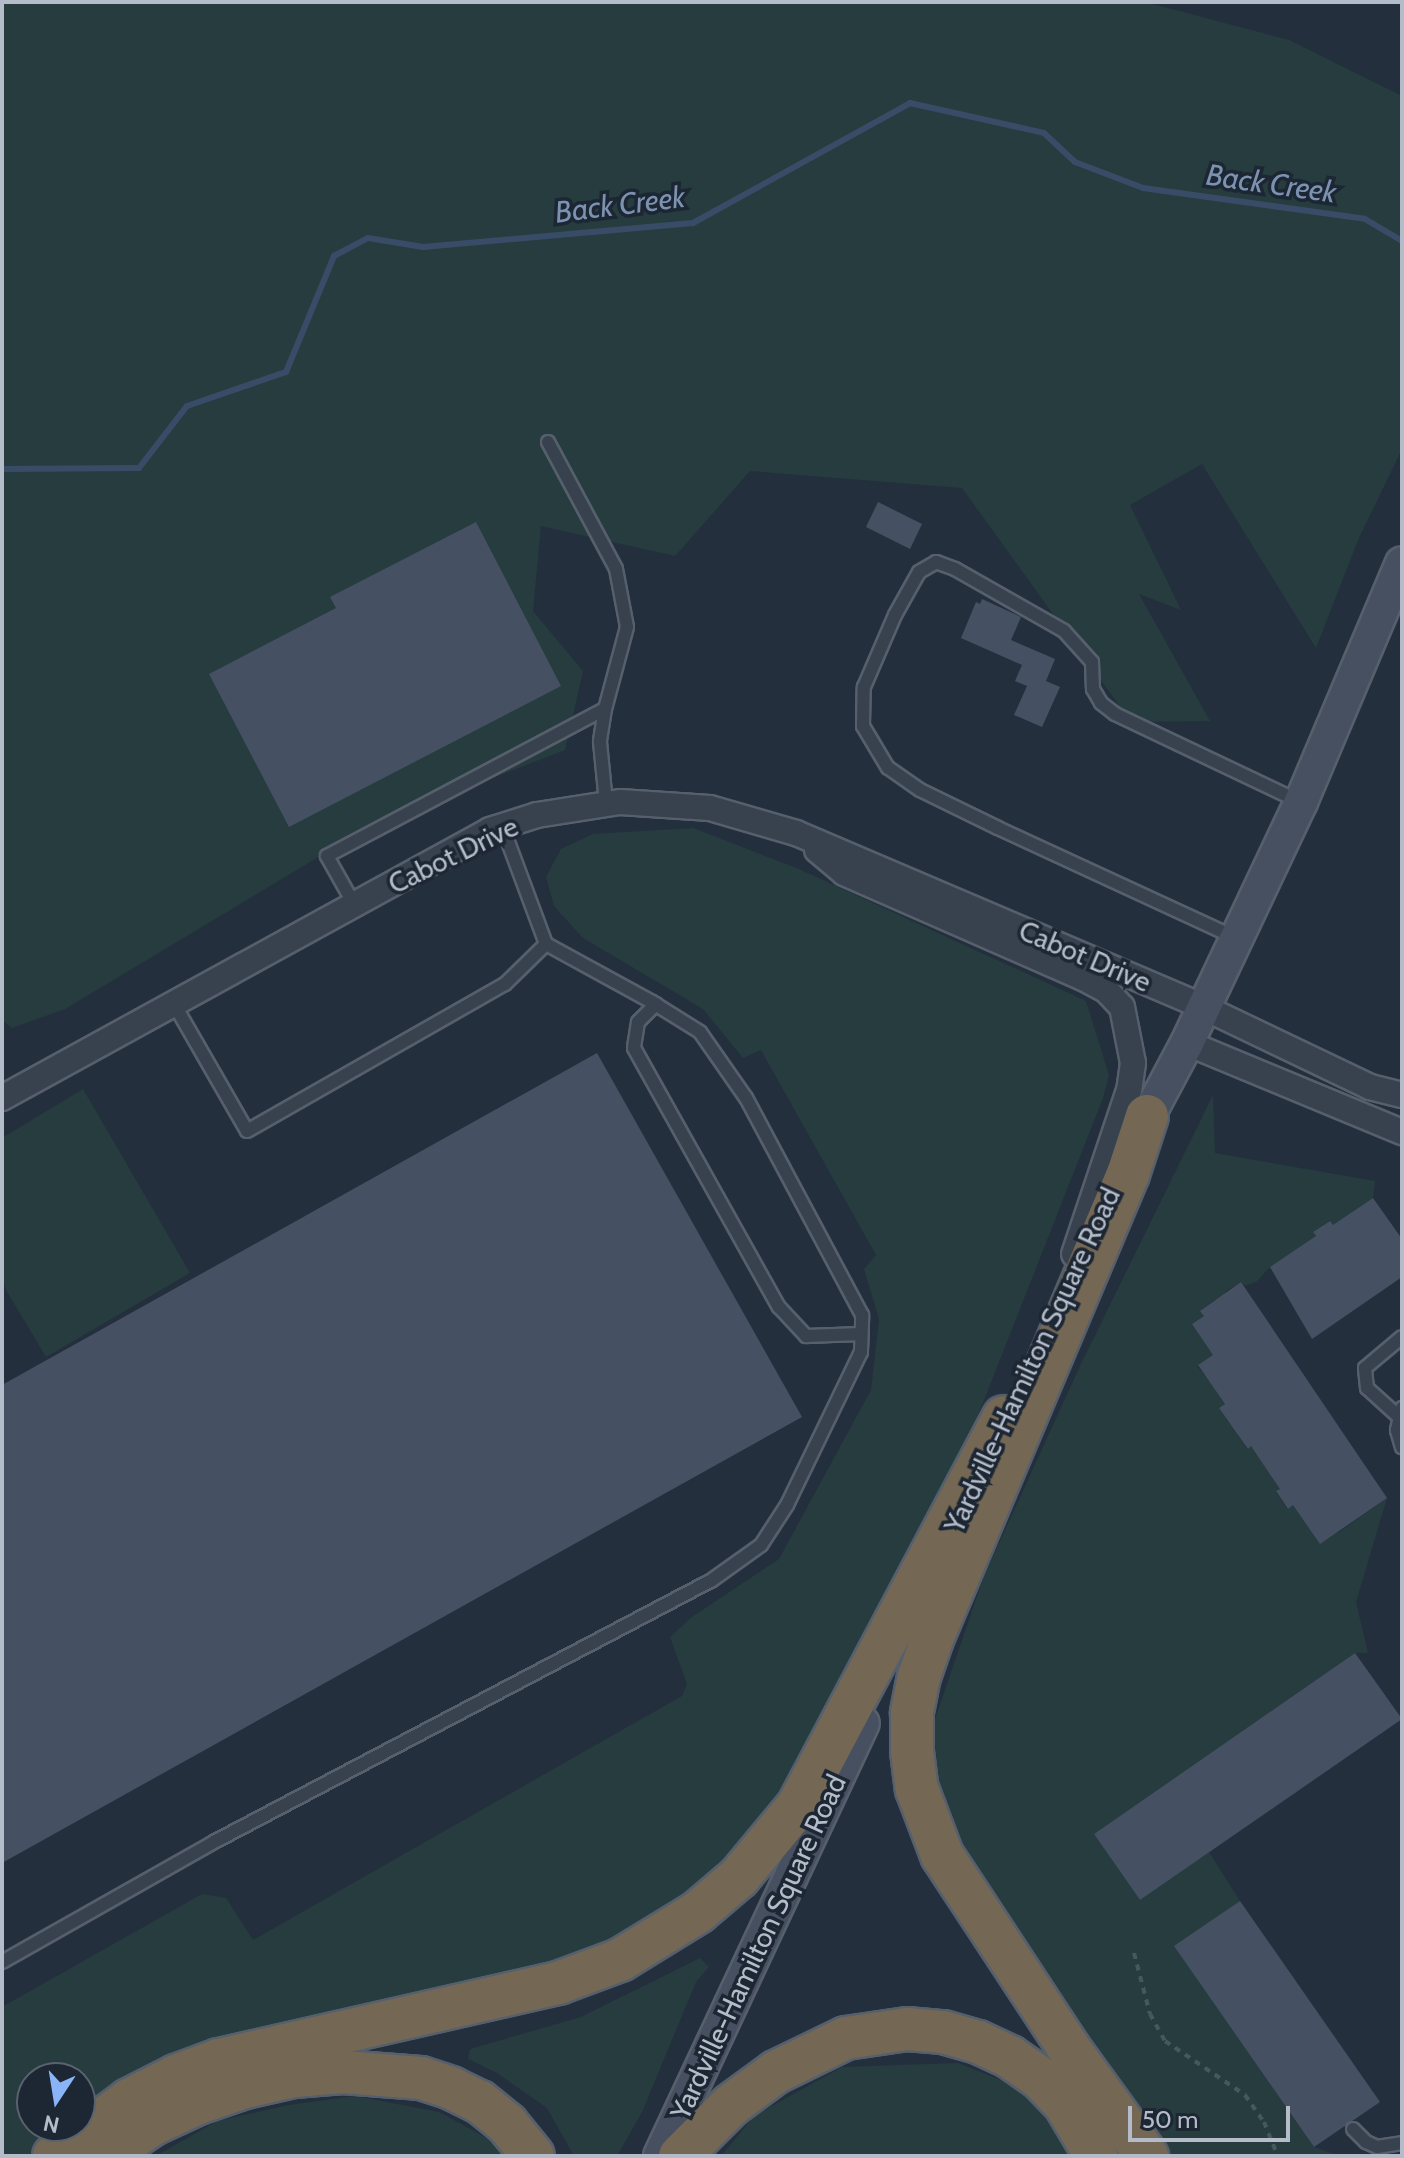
<!DOCTYPE html>
<style>
body{margin:0}
#map{position:relative;width:1404px;height:2158px;overflow:hidden;background:#242f3e;font-family:Cabin,sans-serif}
div>[style]{position:absolute}
.green>*{inset:0;background:#263c3f}
.stream>*{height:6px;margin:-3px;padding:0 3px;transform-origin:3px;border-radius:3px;background:#394c67}
.building>*{inset:0;background:#455162}
.path>*{height:4px;margin-top:-2px;transform-origin:0;background:repeating-linear-gradient(90deg,#44595c 0 6px,transparent 0 12px)}
.roads{filter:drop-shadow(2px 0 #565f6c) drop-shadow(-2px 0 #565f6c) drop-shadow(0 2px #565f6c) drop-shadow(0 -2px #565f6c)}
.lane>*{height:12px;margin:-6px;padding:0 6px;transform-origin:6px;border-radius:6px;background:#38414e}
.street>*{height:24px;margin:-12px;padding:0 12px;transform-origin:12px;border-radius:12px;background:#38414e}
.secondary>*{height:32px;margin:-16px;padding:0 16px;transform-origin:16px;border-radius:16px;background:#465061}
.highway>*{height:42px;margin:-21px;padding:0 21px;transform-origin:21px;border-radius:21px;background:#746855}
span{translate:-50% -50%;white-space:nowrap;text-align:center;line-height:1.15;-webkit-text-stroke:7px #1d2633;paint-order:stroke}
.street-label{font-size:28px;color:#b4bcc9}
.water-label{font-size:30px;color:#7c92b1;font-style:italic}
.frame{position:absolute;inset:0;border:4px solid #b4bcc9;pointer-events:none}
.north{position:absolute;left:16px;top:2062px;width:80px;height:80px;box-sizing:border-box;background:#1d2633;border:2px solid #59626f;border-radius:50%;rotate:192deg;font-size:22px;font-weight:700;line-height:32px;text-align:center;color:#b4bcc9}
.north::after{content:'';display:block;margin:auto;width:28px;height:36px;background:#8ab4f8;clip-path:polygon(50% 0,100% 100%,50% 72%,0 100%)}
.scale{position:absolute;left:1128px;top:2106px;width:162px;height:36px;box-sizing:border-box;border:4px solid #b4bcc9;border-top:0;padding-left:10px;font-size:24px;line-height:28px;white-space:nowrap;color:#b4bcc9;-webkit-text-stroke:6px #1d2633;paint-order:stroke}
</style>
<div id="map">
<div class="green">
<i style="clip-path:polygon(2px 2px,1145px 2px,1289px 40px,1402px 96px,1402px 449px,1358px 540px,1316px 648px,1202px 464px,1130px 505px,1181px 610px,1139px 594px,1210px 721px,1131px 722px,962px 488px,750px 471px,675px 556px,541px 526px,533px 611px,583px 671px,565px 750px,375px 823px,65px 1009px,12px 1028px,2px 1020px)"></i>
<i style="clip-path:polygon(693px 828px,799px 869px,1086px 1001px,1109px 1075px,1103px 1098px,977px 1418px,785px 1797px,727px 1874px,626px 1937px,549px 1966px,80px 2114px,80px 2078px,32px 2078px,32px 2126px,65px 2126px,28px 2156px,2px 2156px,2px 2007px,202px 1894px,226px 1898px,253px 1940px,682px 1696px,687px 1684px,670px 1637px,692px 1617px,779px 1559px,871px 1390px,879px 1319px,864px 1269px,876px 1255px,761px 1050px,743px 1058px,703px 1009px,583px 938px,554px 906px,546px 877px,561px 849px,593px 834px)"></i>
<i style="clip-path:polygon(83px 1089px,190px 1273px,46px 1357px,6px 1290px,2px 1274px,2px 1138px)"></i>
<i style="clip-path:polygon(1213px 1095px,1215px 1153px,1375px 1181px,1373px 1198px,1333px 1226px,1329px 1221px,1313px 1232px,1317px 1238px,1270px 1267px,1256px 1282px,1245px 1286px,1241px 1282px,1225px 1292px,1229px 1299px,1215px 1300px,1201px 1310px,1204px 1316px,1192px 1324px,1215px 1354px,1197px 1366px,1220px 1393px,1225px 1404px,1219px 1408px,1230px 1424px,1236px 1420px,1237px 1433px,1247px 1449px,1252px 1446px,1281px 1488px,1276px 1492px,1287px 1509px,1293px 1505px,1338px 1533px,1387px 1498px,1356px 1602px,1368px 1653px,1355px 1653px,1094px 1834px,1140px 1900px,1209px 1852px,1240px 1901px,1175px 1947px,1314px 2147px,1339px 2156px,1171px 2156px,1066px 2018px,942px 1807px,933px 1725px,984px 1576px,1080px 1366px)"></i>
<i style="clip-path:polygon(700px 1958px,709px 1967px,696px 1982px,642px 2112px,617px 2156px,574px 2156px,547px 2108px,497px 2073px,468px 2059px,470px 2049px,581px 2017px)"></i>
<i style="clip-path:polygon(958px 2063px,1021px 2088px,1069px 2147px,1070px 2156px,721px 2156px,754px 2116px,842px 2067px)"></i>
<i style="clip-path:polygon(355px 2096px,439px 2112px,498px 2144px,511px 2156px,156px 2156px,217px 2121px,289px 2105px)"></i>
</div>
<div class="stream">
<i style="left:2px;top:469px;width:137px;rotate:-0.4deg"></i>
<i style="left:139px;top:468px;width:78px;rotate:-52.3deg"></i>
<i style="left:187px;top:406px;width:105px;rotate:-19deg"></i>
<i style="left:286px;top:372px;width:126px;rotate:-67.5deg"></i>
<i style="left:334px;top:256px;width:38px;rotate:-28deg"></i>
<i style="left:368px;top:238px;width:56px;rotate:9.3deg"></i>
<i style="left:423px;top:247px;width:271px;rotate:-5.1deg"></i>
<i style="left:693px;top:223px;width:248px;rotate:-28.9deg"></i>
<i style="left:910px;top:103px;width:137px;rotate:12.6deg"></i>
<i style="left:1044px;top:133px;width:42px;rotate:43.1deg"></i>
<i style="left:1075px;top:162px;width:73px;rotate:20.9deg"></i>
<i style="left:1143px;top:188px;width:224px;rotate:7.9deg"></i>
<i style="left:1365px;top:219px;width:43px;rotate:30.7deg"></i>
</div>
<div class="building">
<i style="clip-path:polygon(878px 502px,922px 524px,910px 549px,866px 527px)"></i>
<i style="clip-path:polygon(476px 522px,561px 686px,289px 827px,209px 674px,336px 608px,330px 597px)"></i>
<i style="clip-path:polygon(982px 599px,1021px 617px,1011px 640px,1055px 659px,1046px 681px,1060px 687px,1042px 727px,1014px 715px,1027px 686px,1015px 681px,1022px 665px,961px 638px,976px 602px,980px 604px)"></i>
<i style="clip-path:polygon(597px 1053px,802px 1417px,2px 1863px,2px 1385px)"></i>
<i style="clip-path:polygon(1373px 1198px,1402px 1239px,1402px 1277px,1312px 1339px,1270px 1267px,1316px 1236px,1313px 1232px,1330px 1221px,1333px 1225px)"></i>
<i style="clip-path:polygon(1241px 1282px,1387px 1498px,1320px 1544px,1293px 1505px,1288px 1509px,1276px 1491px,1280px 1489px,1251px 1446px,1248px 1449px,1219px 1408px,1225px 1404px,1198px 1365px,1213px 1355px,1192px 1324px,1204px 1316px,1200px 1311px)"></i>
<i style="clip-path:polygon(1355px 1653px,1402px 1719px,1140px 1900px,1094px 1834px)"></i>
<i style="clip-path:polygon(1240px 1901px,1380px 2102px,1314px 2147px,1174px 1946px)"></i>
</div>
<div class="path">
<i style="left:1134px;top:1953px;width:63px;rotate:75.3deg"></i>
<i style="left:1150px;top:2014px;width:31px;rotate:61deg"></i>
<i style="left:1165px;top:2041px;width:97px;rotate:34deg"></i>
<i style="left:1245px;top:2095px;width:33px;rotate:55deg"></i>
<i style="left:1264px;top:2122px;width:37px;rotate:68deg"></i>
</div>
<div class="roads">
<div class="lane">
<i style="left:548px;top:442px;width:144px;rotate:61.8deg"></i>
<i style="left:616px;top:569px;width:59px;rotate:79.3deg"></i>
<i style="left:627px;top:627px;width:85px;rotate:105deg"></i>
<i style="left:605px;top:709px;width:33px;rotate:99deg"></i>
<i style="left:600px;top:742px;width:61px;rotate:84.4deg"></i>
<i style="left:354px;top:904px;width:55px;rotate:-119.4deg"></i>
<i style="left:327px;top:856px;width:314px;rotate:-27.9deg"></i>
<i style="left:1236px;top:938px;width:262px;rotate:-155.2deg"></i>
<i style="left:998px;top:828px;width:87px;rotate:-154deg"></i>
<i style="left:920px;top:790px;width:39px;rotate:-145deg"></i>
<i style="left:888px;top:768px;width:49px;rotate:-120.8deg"></i>
<i style="left:863px;top:726px;width:39px;rotate:-89deg"></i>
<i style="left:864px;top:687px;width:78px;rotate:-66.7deg"></i>
<i style="left:895px;top:615px;width:49px;rotate:-60.8deg"></i>
<i style="left:919px;top:572px;width:20px;rotate:-30deg"></i>
<i style="left:936px;top:562px;width:20px;rotate:20deg"></i>
<i style="left:955px;top:569px;width:125px;rotate:29.6deg"></i>
<i style="left:1064px;top:631px;width:42px;rotate:47.9deg"></i>
<i style="left:1092px;top:662px;width:27px;rotate:88deg"></i>
<i style="left:1093px;top:689px;width:16px;rotate:60deg"></i>
<i style="left:1101px;top:703px;width:18px;rotate:38deg"></i>
<i style="left:1115px;top:714px;width:205px;rotate:25.4deg"></i>
<i style="left:174px;top:1004px;width:146px;rotate:60.1deg"></i>
<i style="left:247px;top:1131px;width:297px;rotate:-29.7deg"></i>
<i style="left:505px;top:984px;width:57px;rotate:-44.3deg"></i>
<i style="left:656px;top:1004px;width:25px;rotate:135deg"></i>
<i style="left:638px;top:1022px;width:26px;rotate:99deg"></i>
<i style="left:634px;top:1048px;width:297px;rotate:60.8deg"></i>
<i style="left:779px;top:1307px;width:40px;rotate:47deg"></i>
<i style="left:806px;top:1336px;width:55px;rotate:-2.1deg"></i>
<i style="left:1402px;top:1408px;width:23px;rotate:103deg"></i>
<i style="left:1397px;top:1430px;width:18px;rotate:74deg"></i>
<i style="left:1399px;top:1417px;width:43px;rotate:-137.8deg"></i>
<i style="left:1367px;top:1388px;width:20px;rotate:-96deg"></i>
<i style="left:1365px;top:1368px;width:48px;rotate:-40deg"></i>
<i style="left:2px;top:1962px;width:241px;rotate:-29.5deg"></i>
<i style="left:212px;top:1843px;width:565px;rotate:-27.74deg"></i>
<i style="left:712px;top:1580px;width:60px;rotate:-35.5deg"></i>
<i style="left:761px;top:1545px;width:48px;rotate:-57deg"></i>
<i style="left:787px;top:1505px;width:170px;rotate:-64.2deg"></i>
<i style="left:861px;top:1352px;width:37px;rotate:-88deg"></i>
<i style="left:862px;top:1315px;width:246px;rotate:-118.1deg"></i>
<i style="left:746px;top:1098px;width:80px;rotate:-124.9deg"></i>
<i style="left:700px;top:1032px;width:57px;rotate:-148deg"></i>
<i style="left:652px;top:1002px;width:121px;rotate:-151.3deg"></i>
<i style="left:546px;top:944px;width:126px;rotate:-110.4deg"></i>
<i style="left:1353px;top:2129px;width:18px;rotate:45deg"></i>
<i style="left:1366px;top:2142px;width:12px;rotate:24deg"></i>
<i style="left:1377px;top:2147px;width:25px;rotate:-9deg"></i>
</div>
<div class="street">
<i style="left:817px;top:850px;width:35px;rotate:40deg"></i>
<i style="left:844px;top:873px;width:261px;rotate:23.7deg"></i>
<i style="left:1083px;top:978px;width:26px;rotate:28deg"></i>
<i style="left:1106px;top:990px;width:23px;rotate:47deg"></i>
<i style="left:1122px;top:1007px;width:57px;rotate:78.9deg"></i>
<i style="left:1133px;top:1063px;width:27px;rotate:98deg"></i>
<i style="left:1129px;top:1090px;width:173px;rotate:108.5deg"></i>
<i style="left:1187px;top:1043px;width:233px;rotate:22.5deg"></i>
<i style="left:2px;top:1098px;width:557px;rotate:-28.77deg"></i>
<i style="left:490px;top:830px;width:49px;rotate:-17.7deg"></i>
<i style="left:537px;top:815px;width:84px;rotate:-8.9deg"></i>
<i style="left:620px;top:802px;width:90px;rotate:3.8deg"></i>
<i style="left:710px;top:808px;width:90px;rotate:16.2deg"></i>
<i style="left:796px;top:833px;width:443px;rotate:23.1deg"></i>
<i style="left:1203px;top:1007px;width:185px;rotate:25.6deg"></i>
<i style="left:1370px;top:1087px;width:33px;rotate:14deg"></i>
</div>
<div class="secondary">
<i style="left:1137px;top:1137px;width:106px;rotate:-62deg"></i>
<i style="left:1187px;top:1043px;width:267px;rotate:-64.7deg"></i>
<i style="left:1301px;top:802px;width:259px;rotate:-67.1deg"></i>
<i style="left:660px;top:2156px;width:478px;rotate:-64.9deg"></i>
</div>
<div class="highway">
<i style="left:1147px;top:1116px;width:61px;rotate:108.1deg"></i>
<i style="left:1128px;top:1174px;width:505px;rotate:112.86deg"></i>
<i style="left:932px;top:1639px;width:39px;rotate:109deg"></i>
<i style="left:919px;top:1676px;width:38px;rotate:101deg"></i>
<i style="left:912px;top:1713px;width:38px;rotate:90deg"></i>
<i style="left:912px;top:1751px;width:38px;rotate:83deg"></i>
<i style="left:917px;top:1789px;width:71px;rotate:69.3deg"></i>
<i style="left:942px;top:1855px;width:230px;rotate:56.7deg"></i>
<i style="left:1068px;top:2047px;width:135px;rotate:54.1deg"></i>
<i style="left:54px;top:2156px;width:94px;rotate:-36.7deg"></i>
<i style="left:129px;top:2100px;width:53px;rotate:-27.1deg"></i>
<i style="left:176px;top:2076px;width:46px;rotate:-20.4deg"></i>
<i style="left:219px;top:2060px;width:348px;rotate:-12.8deg"></i>
<i style="left:558px;top:1983px;width:66px;rotate:-20.4deg"></i>
<i style="left:620px;top:1960px;width:92px;rotate:-31.6deg"></i>
<i style="left:698px;top:1912px;width:54px;rotate:-40.5deg"></i>
<i style="left:739px;top:1877px;width:92px;rotate:-50.3deg"></i>
<i style="left:798px;top:1806px;width:440px;rotate:-62.1deg"></i>
<i style="left:105px;top:2156px;width:58px;rotate:-33.7deg"></i>
<i style="left:153px;top:2124px;width:50px;rotate:-25deg"></i>
<i style="left:198px;top:2103px;width:50px;rotate:-18.8deg"></i>
<i style="left:245px;top:2087px;width:50px;rotate:-12.7deg"></i>
<i style="left:294px;top:2076px;width:49px;rotate:-4.7deg"></i>
<i style="left:343px;top:2072px;width:78px;rotate:4.4deg"></i>
<i style="left:421px;top:2078px;width:32px;rotate:18deg"></i>
<i style="left:451px;top:2088px;width:32px;rotate:26deg"></i>
<i style="left:480px;top:2102px;width:35px;rotate:39deg"></i>
<i style="left:507px;top:2124px;width:41px;rotate:50.9deg"></i>
<i style="left:680px;top:2156px;width:72px;rotate:-45deg"></i>
<i style="left:731px;top:2105px;width:56px;rotate:-36.3deg"></i>
<i style="left:776px;top:2072px;width:78px;rotate:-25.9deg"></i>
<i style="left:846px;top:2038px;width:62px;rotate:-8.4deg"></i>
<i style="left:907px;top:2029px;width:36px;rotate:5deg"></i>
<i style="left:943px;top:2032px;width:36px;rotate:16deg"></i>
<i style="left:978px;top:2042px;width:35px;rotate:25deg"></i>
<i style="left:1010px;top:2057px;width:37px;rotate:35deg"></i>
<i style="left:1040px;top:2078px;width:36px;rotate:46deg"></i>
<i style="left:1065px;top:2104px;width:61px;rotate:59.2deg"></i>
</div>
</div>
<div class="street-label">
<span style="left:453px;top:855px;rotate:-26deg">Cabot Drive</span>
<span style="left:1085px;top:956px;rotate:23deg">Cabot Drive</span>
<span style="left:1032px;top:1360px;rotate:-65deg">Yardville-Hamilton Square Road</span>
<span style="left:758px;top:1947px;rotate:-65deg">Yardville-Hamilton Square Road</span>
</div>
<div class="water-label">
<span style="left:1271px;top:184px;rotate:8deg">Back Creek</span>
<span style="left:620px;top:205px;rotate:-7deg">Back Creek</span>
</div>
<div class="frame"></div>
<div class="north">N</div>
<div class="scale">50 m</div>
</div>
